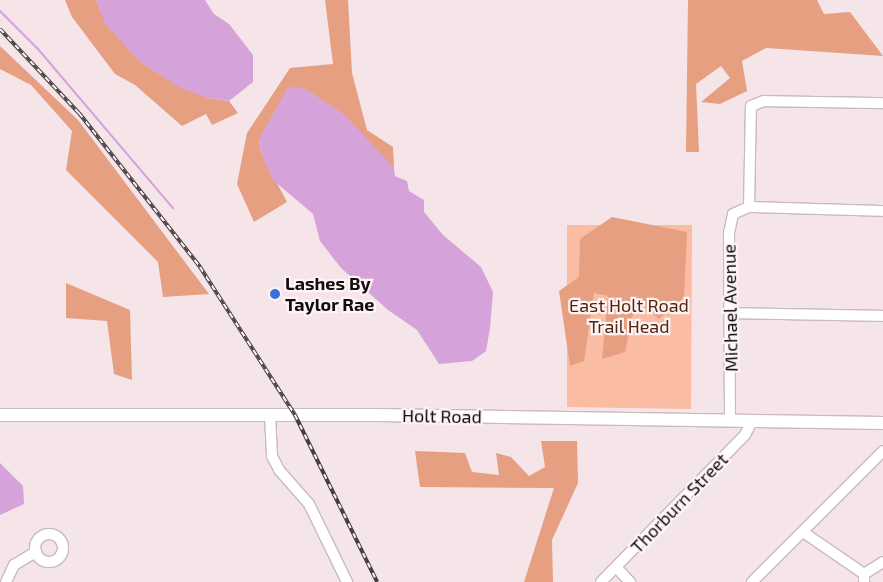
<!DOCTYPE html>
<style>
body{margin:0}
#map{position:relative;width:883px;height:582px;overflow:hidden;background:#f5e5e8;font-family:"Exo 2",sans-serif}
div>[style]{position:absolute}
.green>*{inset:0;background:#fabca2}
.forest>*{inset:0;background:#e69f81}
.water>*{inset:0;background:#d5a3da}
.stream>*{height:2px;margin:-1px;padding:0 1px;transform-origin:1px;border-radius:1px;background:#d5a3da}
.roads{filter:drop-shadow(1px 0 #c9babd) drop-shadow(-1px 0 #c9babd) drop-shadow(0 1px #c9babd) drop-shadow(0 -1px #c9babd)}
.minor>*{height:10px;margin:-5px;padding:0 5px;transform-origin:5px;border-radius:5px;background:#fff}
.minor>.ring{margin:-5px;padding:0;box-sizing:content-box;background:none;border:10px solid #fff;border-radius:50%}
.major>*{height:12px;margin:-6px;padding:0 6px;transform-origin:6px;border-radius:6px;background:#fff}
.rail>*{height:4px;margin-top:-2px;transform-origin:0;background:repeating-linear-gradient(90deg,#fef4f6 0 5.5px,#463f40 0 11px);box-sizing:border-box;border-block:1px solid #463f40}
.dots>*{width:14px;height:14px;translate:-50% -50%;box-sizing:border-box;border:2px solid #fef4f6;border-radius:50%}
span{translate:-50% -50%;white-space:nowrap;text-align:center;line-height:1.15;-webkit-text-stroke:4.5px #fef4f6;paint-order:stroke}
.poi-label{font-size:18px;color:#110c0d;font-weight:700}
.left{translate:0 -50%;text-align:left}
.park-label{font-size:18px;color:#532511}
.street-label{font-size:18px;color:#110c0d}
</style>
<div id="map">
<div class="green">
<i style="clip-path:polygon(567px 225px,692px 225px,691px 409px,567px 407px)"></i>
</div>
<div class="forest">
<i style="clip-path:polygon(65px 0,96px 0,107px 25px,207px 98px,229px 101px,238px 113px,212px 125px,206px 114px,182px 126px,135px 85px,115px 74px,72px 17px)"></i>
<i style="clip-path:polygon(325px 0,348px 0,352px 73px,367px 130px,393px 147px,394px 168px,370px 145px,259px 139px,261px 153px,287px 202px,254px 222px,237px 184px,247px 133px,290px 68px,333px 64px)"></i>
<i style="clip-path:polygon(688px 0,817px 0,824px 14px,850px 12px,883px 56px,766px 48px,742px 61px,747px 91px,720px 104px,701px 102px,730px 78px,721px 66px,696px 84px,699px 152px,686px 152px)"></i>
<i style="clip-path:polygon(0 46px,78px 120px,209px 294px,163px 297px,158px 262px,66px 170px,72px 131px,31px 85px,0 69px)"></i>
<i style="clip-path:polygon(612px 217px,687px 232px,684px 297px,659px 319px,636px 300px,625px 352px,602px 359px,608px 296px,594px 293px,584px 361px,570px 366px,559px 291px,579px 277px,580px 239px)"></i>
<i style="clip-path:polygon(66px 283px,130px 310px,132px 380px,114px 374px,107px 321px,66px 318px)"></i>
<i style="clip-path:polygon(541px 441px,577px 441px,578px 483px,552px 540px,553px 582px,524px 582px,554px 488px,420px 487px,415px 451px,465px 453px,472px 472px,499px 475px,496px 453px,511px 457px,529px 476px,545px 467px)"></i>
</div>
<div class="water">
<i style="clip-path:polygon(96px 0,205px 0,214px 14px,229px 24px,253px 55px,253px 82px,229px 101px,207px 98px,179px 87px,140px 62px,106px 25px)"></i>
<i style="clip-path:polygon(288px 87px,304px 88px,345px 115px,394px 168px,395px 176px,407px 181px,409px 191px,424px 200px,424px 212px,443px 235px,481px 267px,493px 292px,490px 328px,486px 351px,472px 361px,439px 364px,417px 330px,388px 310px,341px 268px,320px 241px,313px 214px,273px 180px,261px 153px,259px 139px)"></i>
<i style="clip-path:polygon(0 463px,23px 486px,24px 504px,0 515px)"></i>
</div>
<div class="stream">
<i style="left:0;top:11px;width:54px;rotate:45deg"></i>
<i style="left:38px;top:49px;width:209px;rotate:49.7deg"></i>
</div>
<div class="roads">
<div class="minor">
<i style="left:749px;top:207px;width:101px;rotate:-88.9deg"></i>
<i style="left:751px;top:106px;width:14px;rotate:-21deg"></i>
<i style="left:764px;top:101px;width:119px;rotate:1deg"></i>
<i style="left:731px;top:313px;width:152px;rotate:1.1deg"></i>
<i style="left:270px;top:415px;width:41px;rotate:87.2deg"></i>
<i style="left:272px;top:456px;width:16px;rotate:63deg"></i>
<i style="left:279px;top:470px;width:45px;rotate:48.6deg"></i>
<i style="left:309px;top:504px;width:87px;rotate:64deg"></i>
<i style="left:730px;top:421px;width:188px;rotate:-90.3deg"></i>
<i style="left:729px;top:233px;width:19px;rotate:-78deg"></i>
<i style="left:733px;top:214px;width:17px;rotate:-24deg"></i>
<i style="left:749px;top:207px;width:134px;rotate:1.7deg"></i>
<i style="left:803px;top:532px;width:74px;rotate:34.5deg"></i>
<i style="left:864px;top:574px;width:8px;rotate:90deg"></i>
<i class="ring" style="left:35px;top:534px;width:18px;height:18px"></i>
<i style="left:616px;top:567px;width:21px;rotate:47deg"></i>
<i style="left:864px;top:574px;width:22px;rotate:-32deg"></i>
<i style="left:6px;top:582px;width:19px;rotate:-65deg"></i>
<i style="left:14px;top:565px;width:26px;rotate:-31deg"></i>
<i style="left:601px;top:582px;width:206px;rotate:-45.6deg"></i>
<i style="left:745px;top:435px;width:16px;rotate:-63deg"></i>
<i style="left:752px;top:582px;width:185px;rotate:-45deg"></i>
</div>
<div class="major">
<i style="left:0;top:415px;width:378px"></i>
<i style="left:378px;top:415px;width:505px;rotate:0.91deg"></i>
</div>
</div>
<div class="rail">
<i style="left:0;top:29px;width:115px;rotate:46.8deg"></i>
<i style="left:79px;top:113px;width:196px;rotate:51.8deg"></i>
<i style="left:200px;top:267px;width:176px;rotate:57.3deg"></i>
<i style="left:295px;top:415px;width:186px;rotate:63.8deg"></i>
</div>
<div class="dots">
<i style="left:275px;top:294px;background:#396fde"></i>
</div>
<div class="poi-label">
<span class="left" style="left:285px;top:294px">Lashes By<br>Taylor Rae</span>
</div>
<div class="park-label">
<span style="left:629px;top:316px">East Holt Road<br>Trail Head</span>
</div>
<div class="street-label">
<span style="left:730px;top:308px;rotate:-91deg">Michael Avenue</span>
<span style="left:442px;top:416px;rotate:1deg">Holt Road</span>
<span style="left:679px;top:503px;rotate:-46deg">Thorburn Street</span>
</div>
</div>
